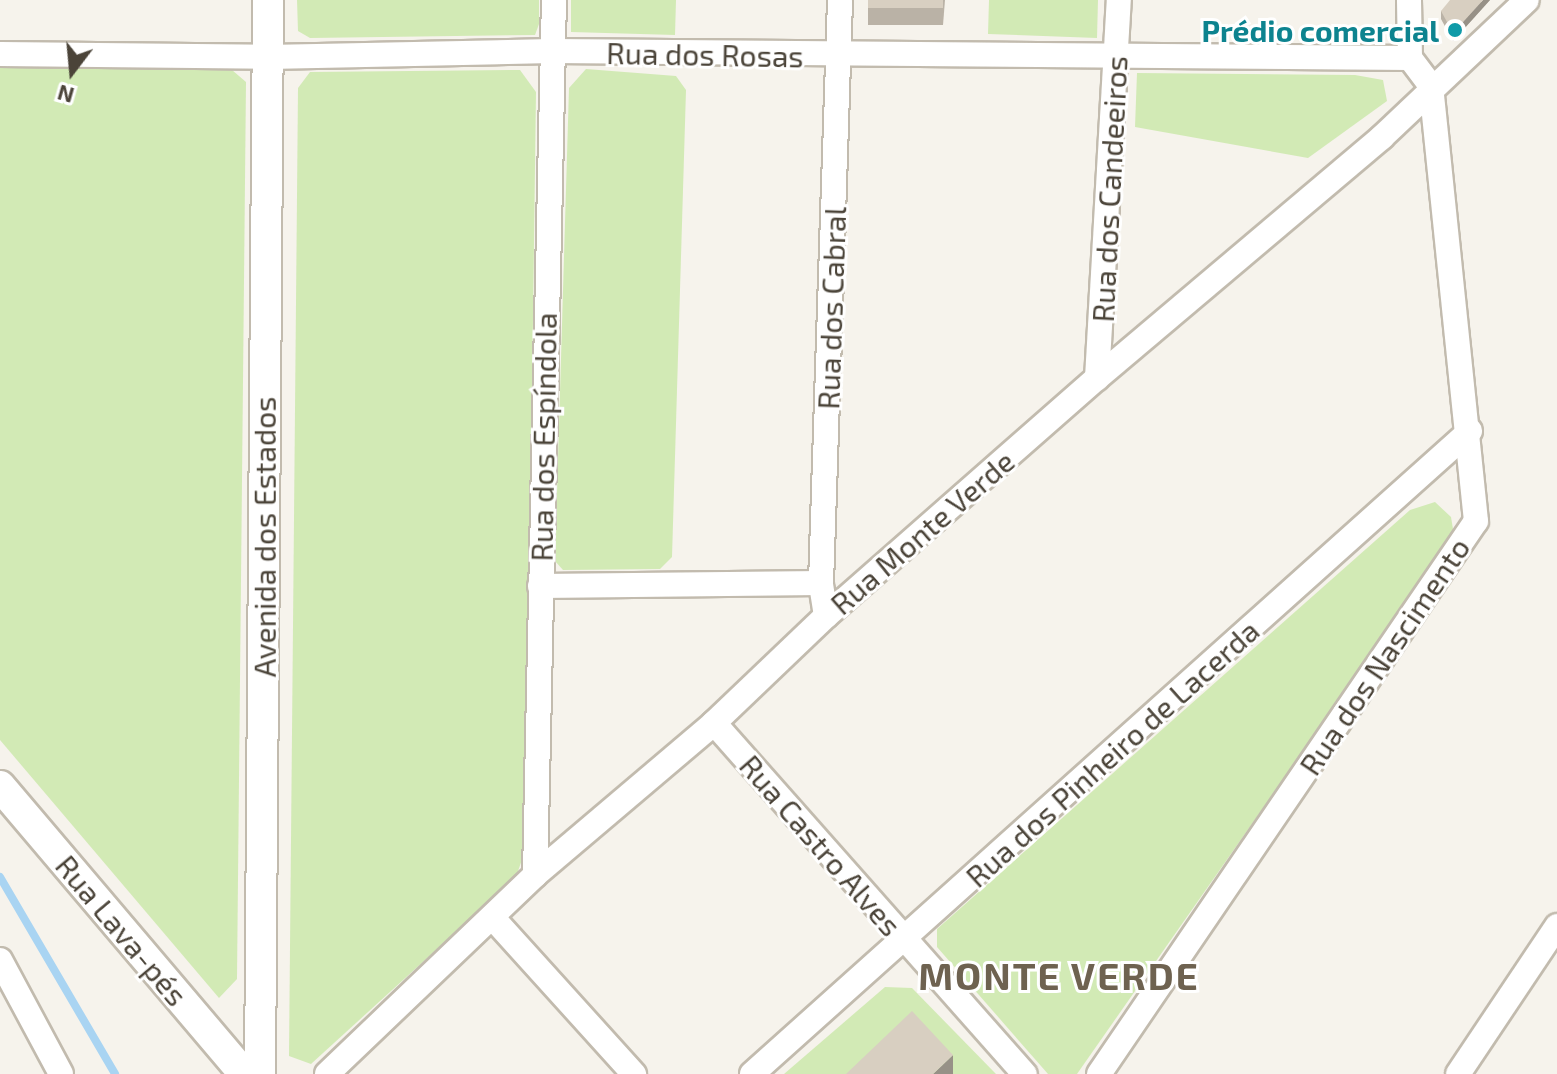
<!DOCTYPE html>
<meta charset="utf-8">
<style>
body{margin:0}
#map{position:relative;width:1557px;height:1074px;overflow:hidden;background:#f6f3ec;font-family:"Exo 2",sans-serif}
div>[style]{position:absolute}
.green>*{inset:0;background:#d2eab5}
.stream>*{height:8px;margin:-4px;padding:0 4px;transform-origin:4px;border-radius:4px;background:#a9d4f2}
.roads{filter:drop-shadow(2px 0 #c2bbae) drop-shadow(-2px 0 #c2bbae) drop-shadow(0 2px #c2bbae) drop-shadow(0 -2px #c2bbae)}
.minor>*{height:24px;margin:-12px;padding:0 12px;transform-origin:12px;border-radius:12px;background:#fff}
.tertiary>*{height:30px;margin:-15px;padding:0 15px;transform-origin:15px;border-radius:15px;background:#fff}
.wall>*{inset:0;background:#bab2a6}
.shaded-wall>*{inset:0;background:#979187}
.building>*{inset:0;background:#d8cfc1}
.dots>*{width:22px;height:22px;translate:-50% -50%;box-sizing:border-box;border:4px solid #fff;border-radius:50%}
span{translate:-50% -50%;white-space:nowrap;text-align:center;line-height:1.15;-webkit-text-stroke:6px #fff;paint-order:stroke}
.culture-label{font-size:30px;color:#0d838f;font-weight:700}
.right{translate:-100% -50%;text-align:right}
.street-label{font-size:30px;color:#4b4439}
.district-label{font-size:38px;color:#6e6250;font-weight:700;letter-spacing:2px}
.north{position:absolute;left:32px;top:32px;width:80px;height:80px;-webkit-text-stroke:6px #fff;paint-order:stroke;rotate:196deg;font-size:22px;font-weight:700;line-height:32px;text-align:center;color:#4b4439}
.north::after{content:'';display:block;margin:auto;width:28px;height:36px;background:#4b4439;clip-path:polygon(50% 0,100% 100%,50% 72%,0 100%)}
</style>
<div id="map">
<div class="green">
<i style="clip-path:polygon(297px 0,539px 0,539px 24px,535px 35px,310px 38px,298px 31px)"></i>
<i style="clip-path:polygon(571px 0,676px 0,675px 35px,571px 32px)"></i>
<i style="clip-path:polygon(989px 0,1098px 0,1097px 38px,988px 34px)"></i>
<i style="clip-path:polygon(0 66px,232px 70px,246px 82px,237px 979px,219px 998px,0 740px)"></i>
<i style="clip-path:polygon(586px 69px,676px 76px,686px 90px,672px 557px,660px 569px,563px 570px,555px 561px,569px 88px)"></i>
<i style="clip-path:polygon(520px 70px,536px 92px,526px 848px,516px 877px,311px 1064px,289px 1056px,298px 88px,310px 72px)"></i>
<i style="clip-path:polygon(1137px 73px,1355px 75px,1383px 80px,1387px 101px,1308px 158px,1135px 127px)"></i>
<i style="clip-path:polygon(1435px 502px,1451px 517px,1454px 535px,1077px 1074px,1048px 1074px,937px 947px,937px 929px,1410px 510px)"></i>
<i style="clip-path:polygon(885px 987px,912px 988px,996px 1074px,784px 1074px)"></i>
</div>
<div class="stream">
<i style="left:0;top:877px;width:228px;rotate:59.7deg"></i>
</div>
<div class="roads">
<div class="minor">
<i style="left:0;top:54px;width:268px;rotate:0.6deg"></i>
<i style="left:268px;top:57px;width:284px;rotate:-1.2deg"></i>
<i style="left:552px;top:51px;width:858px;rotate:0.47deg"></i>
<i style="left:1097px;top:378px;width:379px;rotate:-86.7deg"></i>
<i style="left:540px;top:586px;width:281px;rotate:-0.6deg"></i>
<i style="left:826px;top:616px;width:33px;rotate:-99deg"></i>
<i style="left:821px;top:583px;width:583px;rotate:-88.13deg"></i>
<i style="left:714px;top:723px;width:469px;rotate:48.5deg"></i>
<i style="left:535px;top:875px;width:875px;rotate:-88.76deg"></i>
<i style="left:492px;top:917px;width:212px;rotate:47.9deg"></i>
<i style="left:0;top:960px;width:129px;rotate:61.8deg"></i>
<i style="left:327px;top:1074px;width:288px;rotate:-43.7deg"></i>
<i style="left:535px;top:875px;width:235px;rotate:-40.3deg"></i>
<i style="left:714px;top:723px;width:155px;rotate:-43.7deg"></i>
<i style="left:826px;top:616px;width:361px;rotate:-41.3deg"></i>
<i style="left:1097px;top:378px;width:373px;rotate:-40.2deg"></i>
<i style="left:1382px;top:137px;width:199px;rotate:-43.4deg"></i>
<i style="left:752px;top:1074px;width:964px;rotate:-41.85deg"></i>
<i style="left:1099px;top:1074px;width:669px;rotate:-55.72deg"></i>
<i style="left:1476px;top:521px;width:437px;rotate:-95.9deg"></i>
<i style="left:1431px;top:86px;width:35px;rotate:-127deg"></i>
<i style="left:1410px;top:58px;width:58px;rotate:-91deg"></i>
<i style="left:1458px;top:1074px;width:178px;rotate:-56.2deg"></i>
</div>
<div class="tertiary">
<i style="left:0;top:786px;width:377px;rotate:49.7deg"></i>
<i style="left:260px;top:1074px;width:1074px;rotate:-89.57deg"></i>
</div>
</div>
<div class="wall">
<i style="clip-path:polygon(868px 0,945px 0,943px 25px,868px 25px)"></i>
<i style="clip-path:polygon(1490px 0,1453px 41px,1441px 19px,1441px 11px)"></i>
</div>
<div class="shaded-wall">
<i style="clip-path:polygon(1483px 0,1490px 0,1453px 41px,1453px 33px)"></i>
<i style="clip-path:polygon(953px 1055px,953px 1074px,933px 1074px)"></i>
</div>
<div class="building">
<i style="clip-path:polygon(868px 0,943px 0,943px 8px,868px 8px)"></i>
<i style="clip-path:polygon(1450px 0,1483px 0,1453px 33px,1441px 11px)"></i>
<i style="clip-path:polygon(912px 1011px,953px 1055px,933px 1074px,846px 1074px)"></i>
</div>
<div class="dots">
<i style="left:1455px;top:30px;background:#0f9aa8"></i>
</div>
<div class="culture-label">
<span class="right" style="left:1439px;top:30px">Prédio comercial</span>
</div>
<div class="street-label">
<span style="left:705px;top:54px;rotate:1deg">Rua dos Rosas</span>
<span style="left:1109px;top:189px;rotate:-87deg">Rua dos Candeeiros</span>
<span style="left:831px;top:308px;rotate:-88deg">Rua dos Cabral</span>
<span style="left:543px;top:437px;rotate:-89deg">Rua dos Espíndola</span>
<span style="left:922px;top:532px;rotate:-41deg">Rua Monte Verde</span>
<span style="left:264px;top:537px;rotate:-90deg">Avenida dos Estados</span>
<span style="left:1384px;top:656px;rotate:-56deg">Rua dos Nascimento</span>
<span style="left:1112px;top:753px;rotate:-42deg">Rua dos Pinheiro de Lacerda</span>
<span style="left:821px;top:845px;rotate:49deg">Rua Castro Alves</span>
<span style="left:122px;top:930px;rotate:50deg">Rua Lava-pés</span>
</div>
<div class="district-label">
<span style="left:1059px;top:976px">MONTE VERDE</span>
</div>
<div class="north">N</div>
</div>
